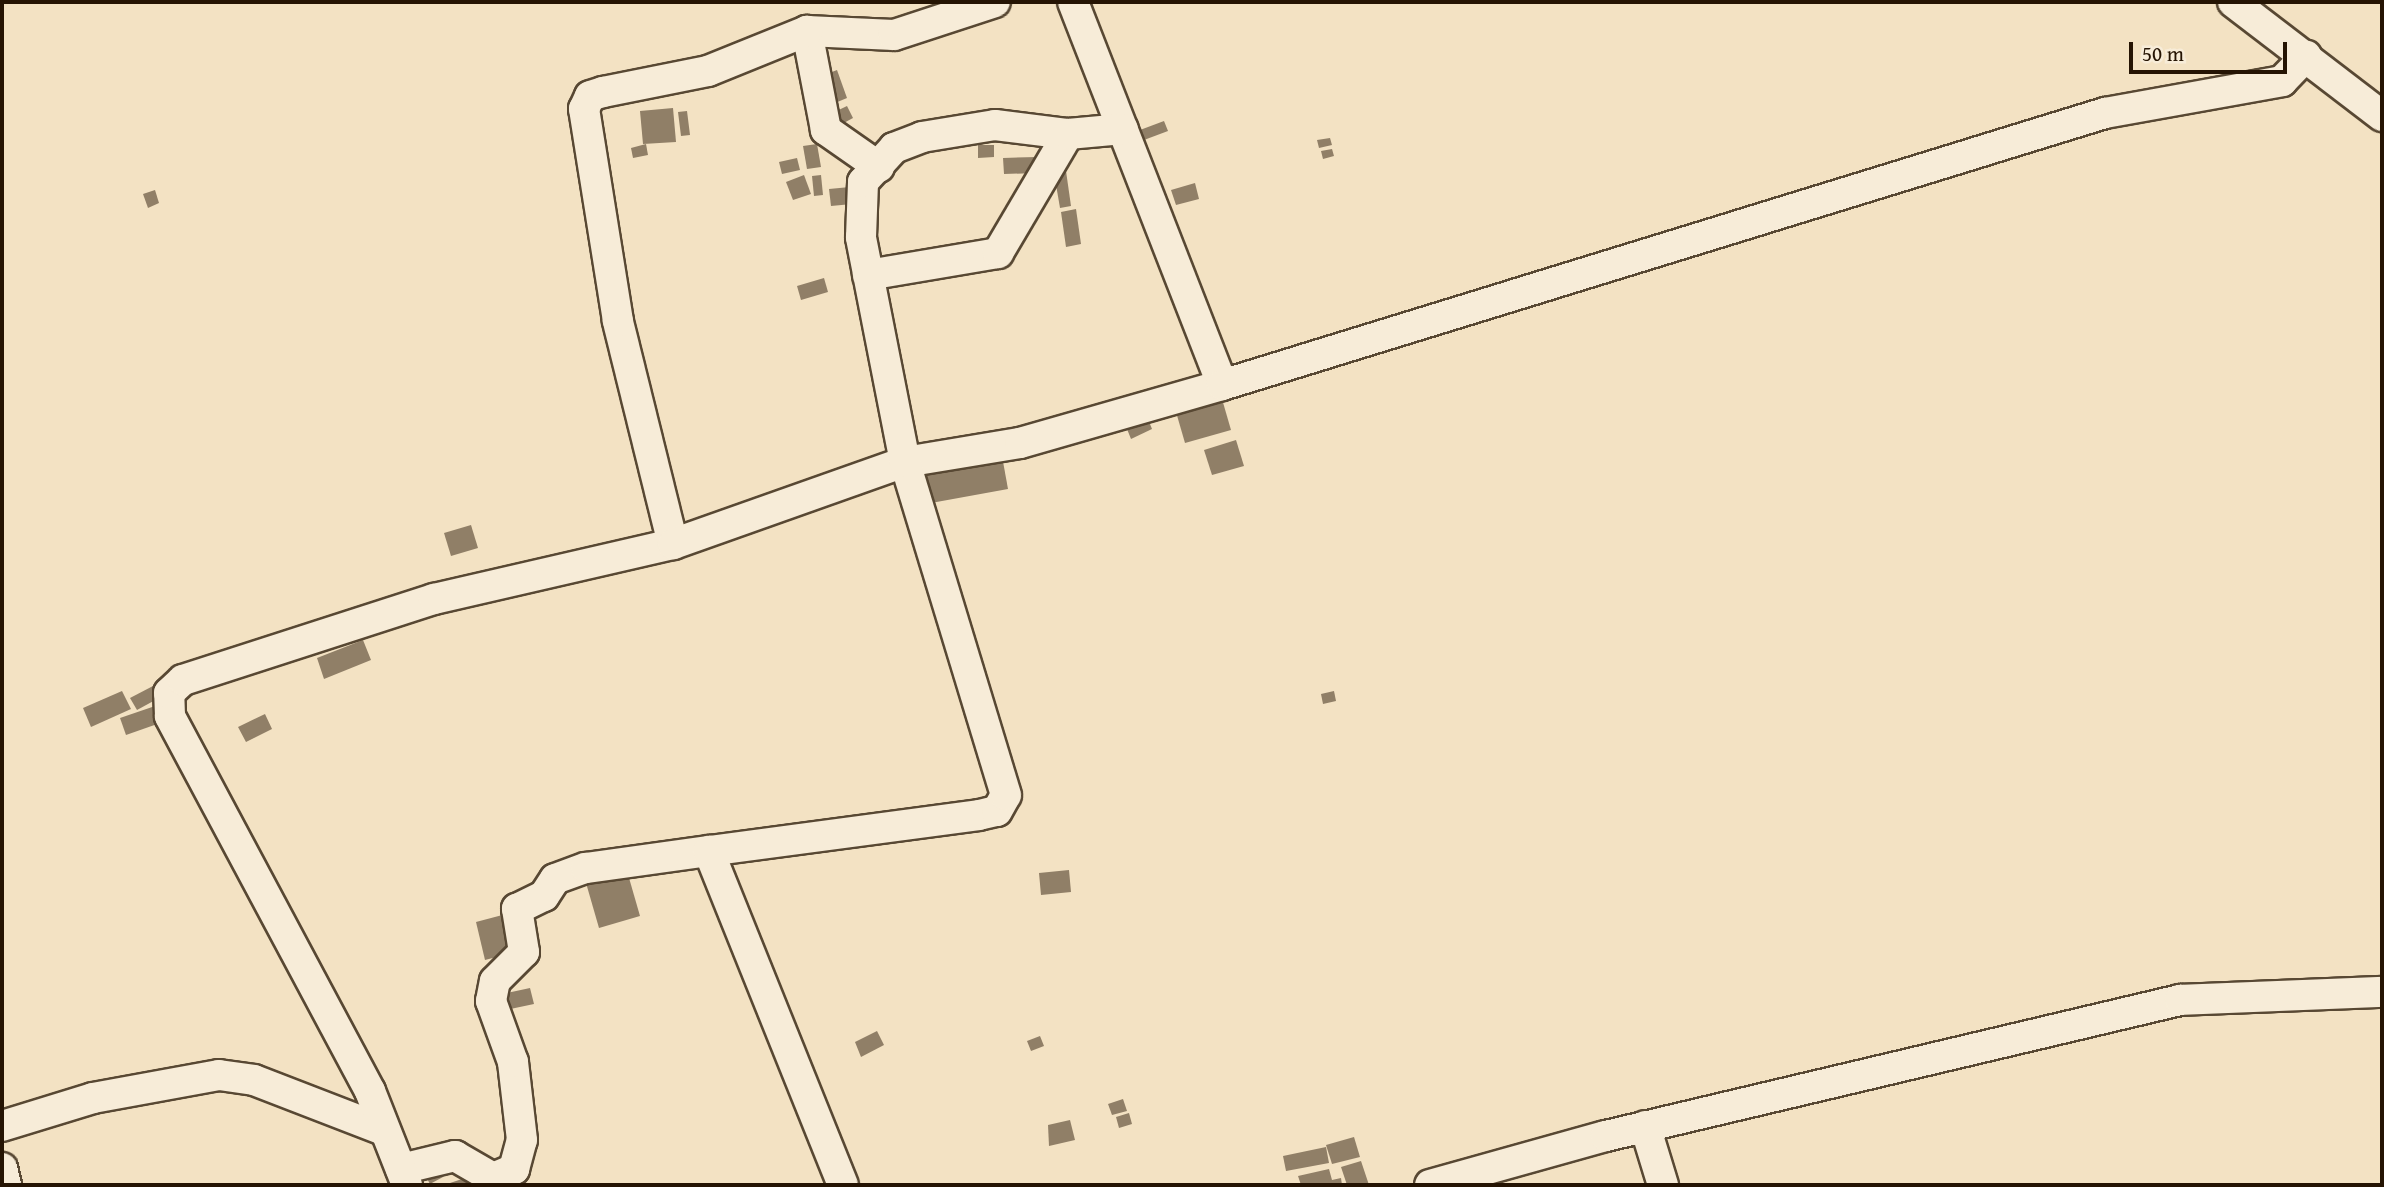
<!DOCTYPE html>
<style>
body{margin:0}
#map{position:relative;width:2384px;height:1187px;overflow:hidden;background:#f3e2c3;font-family:"Gentium Book Plus",serif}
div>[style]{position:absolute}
.building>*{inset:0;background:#907f67}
.roads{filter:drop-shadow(2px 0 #584833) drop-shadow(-2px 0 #584833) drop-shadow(0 2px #584833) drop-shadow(0 -2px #584833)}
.minor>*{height:30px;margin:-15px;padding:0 15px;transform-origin:15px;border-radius:15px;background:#f7ecd8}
span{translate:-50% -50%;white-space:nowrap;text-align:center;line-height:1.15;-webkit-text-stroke:5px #f7ecd8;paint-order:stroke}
.frame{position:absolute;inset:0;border:4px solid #251403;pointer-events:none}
.scale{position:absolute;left:2129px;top:42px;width:158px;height:32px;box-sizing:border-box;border:4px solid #251403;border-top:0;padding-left:9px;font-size:21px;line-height:24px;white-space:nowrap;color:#251403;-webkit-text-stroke:5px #f7ecd8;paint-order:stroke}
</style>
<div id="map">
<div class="building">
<i style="clip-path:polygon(837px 70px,847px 98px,835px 103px,814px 79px)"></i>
<i style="clip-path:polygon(847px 106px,853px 118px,829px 131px,822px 118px)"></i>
<i style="clip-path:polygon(673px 108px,676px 142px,643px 144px,640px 111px)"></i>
<i style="clip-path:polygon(687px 111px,690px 135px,681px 136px,678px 112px)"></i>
<i style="clip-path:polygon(1164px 121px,1168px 131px,1136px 143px,1132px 133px)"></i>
<i style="clip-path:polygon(1330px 138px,1332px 145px,1319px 148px,1317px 140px)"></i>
<i style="clip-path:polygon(646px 144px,648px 155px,633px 158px,631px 148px)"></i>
<i style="clip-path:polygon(817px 144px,821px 167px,807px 169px,803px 146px)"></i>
<i style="clip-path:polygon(978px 145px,994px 145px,994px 157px,978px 158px)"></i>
<i style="clip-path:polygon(1332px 149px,1334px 156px,1323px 159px,1321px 151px)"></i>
<i style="clip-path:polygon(1037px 157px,1037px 173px,1004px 174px,1003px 158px)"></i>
<i style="clip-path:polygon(797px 158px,800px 170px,782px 174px,779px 162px)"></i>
<i style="clip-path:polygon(1066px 171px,1071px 206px,1060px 208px,1054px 173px)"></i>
<i style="clip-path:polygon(804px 175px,811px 194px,793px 200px,786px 182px)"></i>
<i style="clip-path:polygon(821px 175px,823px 195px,814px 196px,812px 176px)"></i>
<i style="clip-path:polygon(1195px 183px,1199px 199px,1176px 205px,1171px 190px)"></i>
<i style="clip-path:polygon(850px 187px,852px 204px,831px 206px,829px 189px)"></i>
<i style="clip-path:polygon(155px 190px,159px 203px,148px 208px,143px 194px)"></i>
<i style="clip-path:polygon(1076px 209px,1081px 244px,1066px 247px,1061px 212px)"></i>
<i style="clip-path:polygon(824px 278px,828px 292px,801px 300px,797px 286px)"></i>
<i style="clip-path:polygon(1222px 399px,1231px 430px,1185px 443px,1176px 412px)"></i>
<i style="clip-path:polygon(1148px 419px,1152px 429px,1131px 439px,1127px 429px)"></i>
<i style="clip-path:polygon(1236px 440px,1244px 466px,1212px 475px,1204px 450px)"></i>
<i style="clip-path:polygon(1002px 456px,1008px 489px,920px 505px,914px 472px)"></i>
<i style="clip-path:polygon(471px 525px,478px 548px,451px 556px,444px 533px)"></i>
<i style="clip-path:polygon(363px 640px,371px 660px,324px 679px,317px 658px)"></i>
<i style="clip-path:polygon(153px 686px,159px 698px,137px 710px,130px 698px)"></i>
<i style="clip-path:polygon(122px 691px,131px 709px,91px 727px,83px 708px)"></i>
<i style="clip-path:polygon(1334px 691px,1336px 701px,1323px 704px,1321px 694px)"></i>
<i style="clip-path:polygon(158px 705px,163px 722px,126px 735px,120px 718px)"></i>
<i style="clip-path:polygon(265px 714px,272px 729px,246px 742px,238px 727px)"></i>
<i style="clip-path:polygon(625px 864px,640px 916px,599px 928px,584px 876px)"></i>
<i style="clip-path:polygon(1069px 870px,1071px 892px,1041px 895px,1039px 873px)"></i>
<i style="clip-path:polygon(510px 913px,519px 951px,485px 960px,476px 922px)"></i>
<i style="clip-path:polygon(530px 988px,534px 1004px,501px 1011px,497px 995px)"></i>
<i style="clip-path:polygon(877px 1031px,884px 1045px,861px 1057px,855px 1042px)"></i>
<i style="clip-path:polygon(1040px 1036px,1044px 1046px,1031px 1051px,1027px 1041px)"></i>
<i style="clip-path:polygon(1123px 1099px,1127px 1111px,1112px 1115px,1108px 1104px)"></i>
<i style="clip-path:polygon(1129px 1113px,1132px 1124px,1119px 1128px,1116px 1117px)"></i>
<i style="clip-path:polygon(1070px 1120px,1075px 1140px,1049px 1146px,1048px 1125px)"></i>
<i style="clip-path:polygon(1354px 1137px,1360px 1157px,1332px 1164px,1326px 1145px)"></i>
<i style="clip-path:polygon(1326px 1147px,1329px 1163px,1286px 1171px,1283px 1156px)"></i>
<i style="clip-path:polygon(1361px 1161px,1369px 1185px,1347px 1185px,1341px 1167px)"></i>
<i style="clip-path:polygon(437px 1166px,443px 1177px,430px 1184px,424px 1173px)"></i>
<i style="clip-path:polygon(1329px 1169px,1332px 1180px,1341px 1178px,1342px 1185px,1301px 1185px,1298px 1176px)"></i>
<i style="clip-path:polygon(465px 1178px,467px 1185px,444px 1185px)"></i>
</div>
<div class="roads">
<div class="minor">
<i style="left:1073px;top:2px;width:411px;rotate:68.7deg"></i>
<i style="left:2233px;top:2px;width:188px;rotate:37.4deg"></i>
<i style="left:879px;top:167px;width:65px;rotate:-145.1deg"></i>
<i style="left:826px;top:130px;width:101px;rotate:-100.9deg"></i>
<i style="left:807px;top:31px;width:87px;rotate:2.6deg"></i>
<i style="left:894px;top:35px;width:106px;rotate:-18.1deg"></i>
<i style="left:868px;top:275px;width:132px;rotate:-9.6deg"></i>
<i style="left:998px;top:253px;width:138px;rotate:-59.5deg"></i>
<i style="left:673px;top:544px;width:230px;rotate:-103.9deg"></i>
<i style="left:618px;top:321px;width:215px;rotate:-99.1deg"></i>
<i style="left:584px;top:109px;width:14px;rotate:-65deg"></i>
<i style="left:590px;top:96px;width:14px;rotate:-17deg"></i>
<i style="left:603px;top:92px;width:107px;rotate:-11.3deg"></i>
<i style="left:708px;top:71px;width:107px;rotate:-22deg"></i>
<i style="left:2px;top:1126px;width:95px;rotate:-17.1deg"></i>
<i style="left:93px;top:1098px;width:128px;rotate:-10.3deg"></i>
<i style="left:219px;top:1075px;width:35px;rotate:8deg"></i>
<i style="left:254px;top:1080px;width:136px;rotate:21.1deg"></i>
<i style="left:1645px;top:1126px;width:62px;rotate:73deg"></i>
<i style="left:2px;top:1168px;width:17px;rotate:77deg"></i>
<i style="left:401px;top:1169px;width:56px;rotate:-13.5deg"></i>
<i style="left:455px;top:1156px;width:44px;rotate:30.1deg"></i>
<i style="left:493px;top:1178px;width:23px;rotate:-23deg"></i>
<i style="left:514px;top:1169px;width:30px;rotate:-75deg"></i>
<i style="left:522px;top:1140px;width:79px;rotate:-96.6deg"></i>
<i style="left:513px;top:1062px;width:65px;rotate:-109.8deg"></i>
<i style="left:491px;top:1001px;width:20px;rotate:-79deg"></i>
<i style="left:495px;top:981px;width:41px;rotate:-45deg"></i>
<i style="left:524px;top:952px;width:44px;rotate:-99.2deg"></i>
<i style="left:517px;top:909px;width:30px;rotate:-26deg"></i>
<i style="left:544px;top:896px;width:20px;rotate:-57deg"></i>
<i style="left:555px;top:879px;width:33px;rotate:-20deg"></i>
<i style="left:586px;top:868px;width:124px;rotate:-7.9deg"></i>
<i style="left:407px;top:1185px;width:101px;rotate:-111.5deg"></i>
<i style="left:370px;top:1091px;width:425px;rotate:-118.1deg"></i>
<i style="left:170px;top:716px;width:23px;rotate:-92deg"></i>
<i style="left:169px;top:693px;width:19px;rotate:-43deg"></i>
<i style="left:183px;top:680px;width:264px;rotate:-17.9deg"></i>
<i style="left:434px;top:599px;width:245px;rotate:-13deg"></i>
<i style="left:673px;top:544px;width:246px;rotate:-19.5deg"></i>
<i style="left:905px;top:462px;width:117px;rotate:-9.4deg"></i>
<i style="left:1020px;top:443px;width:210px;rotate:-16deg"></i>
<i style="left:1222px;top:385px;width:924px;rotate:-17.12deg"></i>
<i style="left:2105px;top:113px;width:180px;rotate:-10.2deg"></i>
<i style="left:2282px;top:81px;width:35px;rotate:-46deg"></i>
<i style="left:843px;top:1185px;width:360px;rotate:-111.9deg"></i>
<i style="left:709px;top:851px;width:272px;rotate:-7.6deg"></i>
<i style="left:979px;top:815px;width:18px;rotate:-13deg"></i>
<i style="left:997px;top:811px;width:18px;rotate:-61deg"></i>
<i style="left:1006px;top:795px;width:348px;rotate:-106.9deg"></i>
<i style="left:905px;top:462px;width:229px;rotate:-101.1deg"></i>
<i style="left:861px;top:237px;width:55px;rotate:-87.9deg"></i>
<i style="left:863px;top:182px;width:46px;rotate:-47.6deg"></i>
<i style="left:894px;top:148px;width:30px;rotate:-21deg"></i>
<i style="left:922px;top:137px;width:74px;rotate:-9.3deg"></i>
<i style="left:995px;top:125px;width:74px;rotate:7deg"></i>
<i style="left:1068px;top:134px;width:55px;rotate:-5.2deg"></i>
<i style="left:1430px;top:1185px;width:183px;rotate:-15.6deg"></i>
<i style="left:1606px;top:1136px;width:590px;rotate:-13.33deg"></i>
<i style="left:2180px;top:1000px;width:202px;rotate:-2.3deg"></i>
</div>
</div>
<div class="frame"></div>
<div class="scale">50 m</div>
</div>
